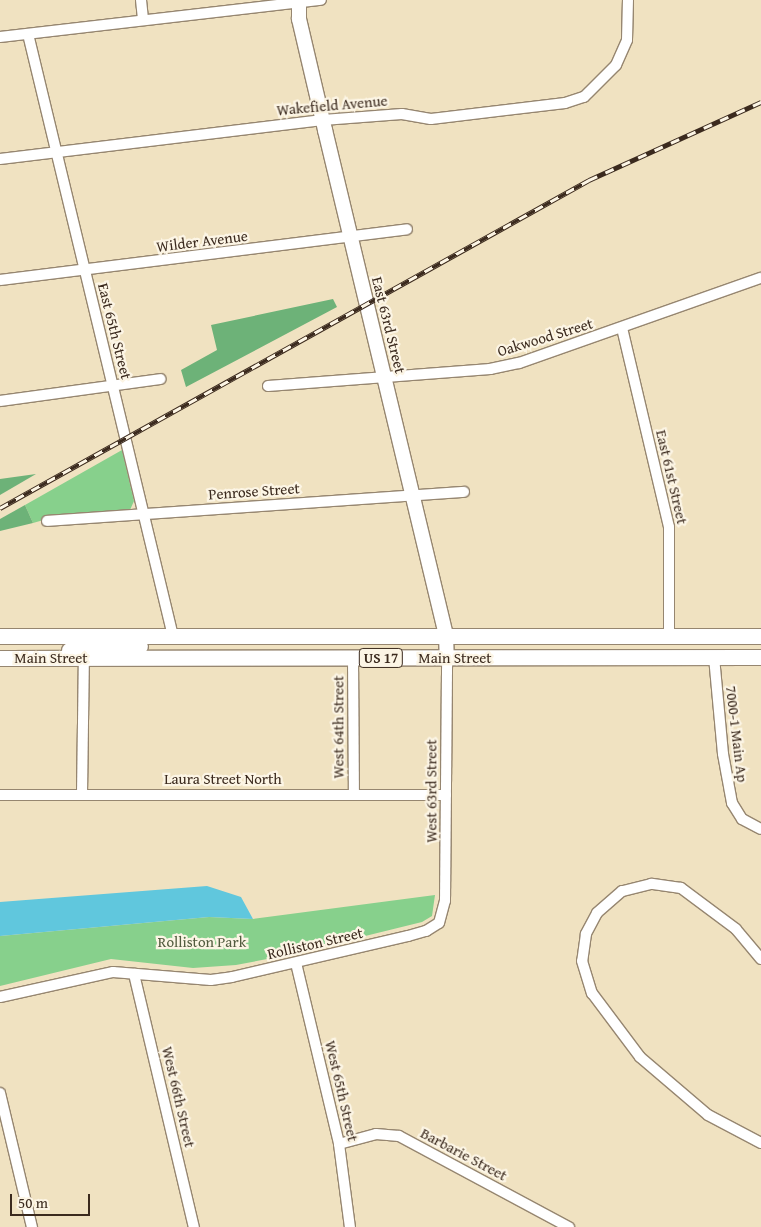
<!DOCTYPE html>
<style>
body{margin:0}
#map{position:relative;width:761px;height:1227px;overflow:hidden;background:#f0e2c1;font-family:"Gentium Book Plus",serif}
div>[style]{position:absolute}
.green>*{inset:0;background:#87d08c}
.forest>*{inset:0;background:#6db278}
.water>*{inset:0;background:#60c7dd}
.roads{filter:drop-shadow(1px 0 #968670) drop-shadow(-1px 0 #968670) drop-shadow(0 1px #968670) drop-shadow(0 -1px #968670)}
.street>*{height:10px;margin:-5px;padding:0 5px;transform-origin:5px;border-radius:5px;background:#fff}
.secondary>*{height:14px;margin:-7px;padding:0 7px;transform-origin:7px;border-radius:7px;background:#fff}
.primary>*{height:15px;margin:-7.5px;padding:0 7.5px;transform-origin:7.5px;border-radius:7.5px;background:#fff}
.rail>*{height:5px;margin-top:-2.5px;transform-origin:0;background:repeating-linear-gradient(90deg,#fcf5e5 0 9px,#3b2a1e 0 18px);box-sizing:border-box;border-block:1px solid #3b2a1e}
span{translate:-50% -50%;white-space:nowrap;text-align:center;line-height:1.15;-webkit-text-stroke:4.5px #fcf5e5;paint-order:stroke}
.shield-label span{padding:1px 4px;background:#fcf5e5;border:1px solid;border-radius:4px;-webkit-text-stroke-width:0}
.shield-label{font-size:14px;color:#3b2a1e;font-weight:700}
.street-label{font-size:15px;color:#3b2a1e}
.park-label{font-size:15px;color:#525c3f}
.scale{position:absolute;left:10px;top:1194px;width:80px;height:22px;box-sizing:border-box;border:2px solid #3b2a1e;border-top:0;padding-left:6px;font-size:15px;line-height:18px;white-space:nowrap;color:#3b2a1e;-webkit-text-stroke:4px #fcf5e5;paint-order:stroke}
</style>
<div id="map">
<div class="green">
<i style="clip-path:polygon(122px 450px,134px 501px,130px 510px,54px 517px,33px 523px,25px 505px)"></i>
<i style="clip-path:polygon(435px 895px,432px 916px,422px 922px,288px 955px,236px 965px,193px 968px,111px 959px,0 986px,0 936px,209px 917px,253px 919px)"></i>
</div>
<div class="forest">
<i style="clip-path:polygon(333px 299px,337px 307px,186px 387px,181px 370px,217px 350px,211px 325px)"></i>
<i style="clip-path:polygon(36px 474px,0 495px,0 479px)"></i>
<i style="clip-path:polygon(25px 505px,33px 523px,0 531px,0 519px)"></i>
</div>
<div class="water">
<i style="clip-path:polygon(207px 886px,241px 897px,253px 919px,209px 917px,0 936px,0 902px)"></i>
</div>
<div class="roads">
<div class="street">
<i style="left:141px;top:0;width:20px;rotate:84deg"></i>
<i style="left:28px;top:34px;width:619px;rotate:76.46deg"></i>
<i style="left:0;top:37px;width:323px;rotate:-6.6deg"></i>
<i style="left:0;top:159px;width:325px;rotate:-6.9deg"></i>
<i style="left:323px;top:120px;width:79px;rotate:-4.3deg"></i>
<i style="left:402px;top:114px;width:29px;rotate:10deg"></i>
<i style="left:431px;top:119px;width:135px;rotate:-6.8deg"></i>
<i style="left:565px;top:103px;width:20px;rotate:-18deg"></i>
<i style="left:584px;top:97px;width:45px;rotate:-45deg"></i>
<i style="left:616px;top:65px;width:27px;rotate:-66deg"></i>
<i style="left:627px;top:40px;width:40px;rotate:-88.6deg"></i>
<i style="left:0;top:280px;width:410px;rotate:-7.1deg"></i>
<i style="left:622px;top:328px;width:204px;rotate:76.7deg"></i>
<i style="left:669px;top:527px;width:109px;rotate:90deg"></i>
<i style="left:268px;top:386px;width:223px;rotate:-4.4deg"></i>
<i style="left:490px;top:369px;width:30px;rotate:-12deg"></i>
<i style="left:519px;top:363px;width:256px;rotate:-19.4deg"></i>
<i style="left:0;top:401px;width:162px;rotate:-7.8deg"></i>
<i style="left:47px;top:521px;width:418px;rotate:-4deg"></i>
<i style="left:714px;top:657px;width:97px;rotate:84.7deg"></i>
<i style="left:723px;top:754px;width:50px;rotate:79.6deg"></i>
<i style="left:732px;top:803px;width:19px;rotate:58deg"></i>
<i style="left:742px;top:819px;width:21px;rotate:28deg"></i>
<i style="left:353px;top:658px;width:137px;rotate:89.6deg"></i>
<i style="left:82px;top:794px;width:136px;rotate:-89.2deg"></i>
<i style="left:0;top:795px;width:446px"></i>
<i style="left:761px;top:959px;width:39px;rotate:-130deg"></i>
<i style="left:736px;top:929px;width:69px;rotate:-143.3deg"></i>
<i style="left:681px;top:888px;width:30px;rotate:-172deg"></i>
<i style="left:651px;top:884px;width:30px;rotate:166deg"></i>
<i style="left:622px;top:891px;width:33px;rotate:139deg"></i>
<i style="left:597px;top:913px;width:24px;rotate:118deg"></i>
<i style="left:586px;top:934px;width:27px;rotate:98deg"></i>
<i style="left:582px;top:961px;width:34px;rotate:73deg"></i>
<i style="left:592px;top:993px;width:80px;rotate:53.1deg"></i>
<i style="left:640px;top:1057px;width:89px;rotate:40.5deg"></i>
<i style="left:708px;top:1115px;width:60px;rotate:27.8deg"></i>
<i style="left:296px;top:963px;width:186px;rotate:76.6deg"></i>
<i style="left:339px;top:1144px;width:84px;rotate:82.5deg"></i>
<i style="left:134px;top:974px;width:260px;rotate:76.7deg"></i>
<i style="left:0;top:997px;width:116px;rotate:-12.5deg"></i>
<i style="left:113px;top:972px;width:98px;rotate:4.7deg"></i>
<i style="left:211px;top:980px;width:21px;rotate:-8deg"></i>
<i style="left:232px;top:977px;width:181px;rotate:-13.1deg"></i>
<i style="left:408px;top:936px;width:19px;rotate:-16deg"></i>
<i style="left:426px;top:931px;width:15px;rotate:-32deg"></i>
<i style="left:439px;top:923px;width:23px;rotate:-75deg"></i>
<i style="left:445px;top:901px;width:243px;rotate:-89.5deg"></i>
<i style="left:0;top:1093px;width:138px;rotate:76.6deg"></i>
<i style="left:339px;top:1144px;width:38px;rotate:-15deg"></i>
<i style="left:376px;top:1134px;width:23px;rotate:5deg"></i>
<i style="left:399px;top:1136px;width:193px;rotate:28.2deg"></i>
</div>
<div class="secondary">
<i style="left:299px;top:0;width:19px;rotate:90deg"></i>
<i style="left:299px;top:19px;width:114px;rotate:76.8deg"></i>
<i style="left:325px;top:130px;width:519px;rotate:76.53deg"></i>
<i style="left:446px;top:635px;width:23px;rotate:88deg"></i>
</div>
<div class="primary">
<i style="left:0;top:636px;width:761px"></i>
<i style="left:69px;top:650px;width:71px;rotate:-3.2deg"></i>
<i style="left:0;top:658px;width:761px;rotate:-0.08deg"></i>
</div>
</div>
<div class="rail">
<i style="left:0;top:508px;width:674px;rotate:-29.11deg"></i>
<i style="left:589px;top:180px;width:189px;rotate:-24.4deg"></i>
</div>
<div class="shield-label">
<span style="left:381px;top:658px">US 17</span>
</div>
<div class="street-label">
<span style="left:332px;top:105px;rotate:-5deg">Wakefield Avenue</span>
<span style="left:202px;top:241px;rotate:-7deg">Wilder Avenue</span>
<span style="left:389px;top:325px;rotate:76deg">East 63rd Street</span>
<span style="left:115px;top:331px;rotate:76deg">East 65th Street</span>
<span style="left:545px;top:337px;rotate:-17deg">Oakwood Street</span>
<span style="left:672px;top:477px;rotate:77deg">East 61st Street</span>
<span style="left:254px;top:491px;rotate:-4deg">Penrose Street</span>
<span style="left:51px;top:658px">Main Street</span>
<span style="left:455px;top:658px">Main Street</span>
<span style="left:338px;top:727px;rotate:-90deg">West 64th Street</span>
<span style="left:737px;top:734px;rotate:83deg">7000-1 Main Ap</span>
<span style="left:223px;top:779px">Laura Street North</span>
<span style="left:431px;top:791px;rotate:-90deg">West 63rd Street</span>
<span style="left:315px;top:943px;rotate:-13deg">Rolliston Street</span>
<span style="left:342px;top:1091px;rotate:77deg">West 65th Street</span>
<span style="left:179px;top:1097px;rotate:77deg">West 66th Street</span>
<span style="left:464px;top:1154px;rotate:28deg">Barbarie Street</span>
</div>
<div class="park-label">
<span style="left:202px;top:942px">Rolliston Park</span>
</div>
<div class="scale">50 m</div>
</div>
